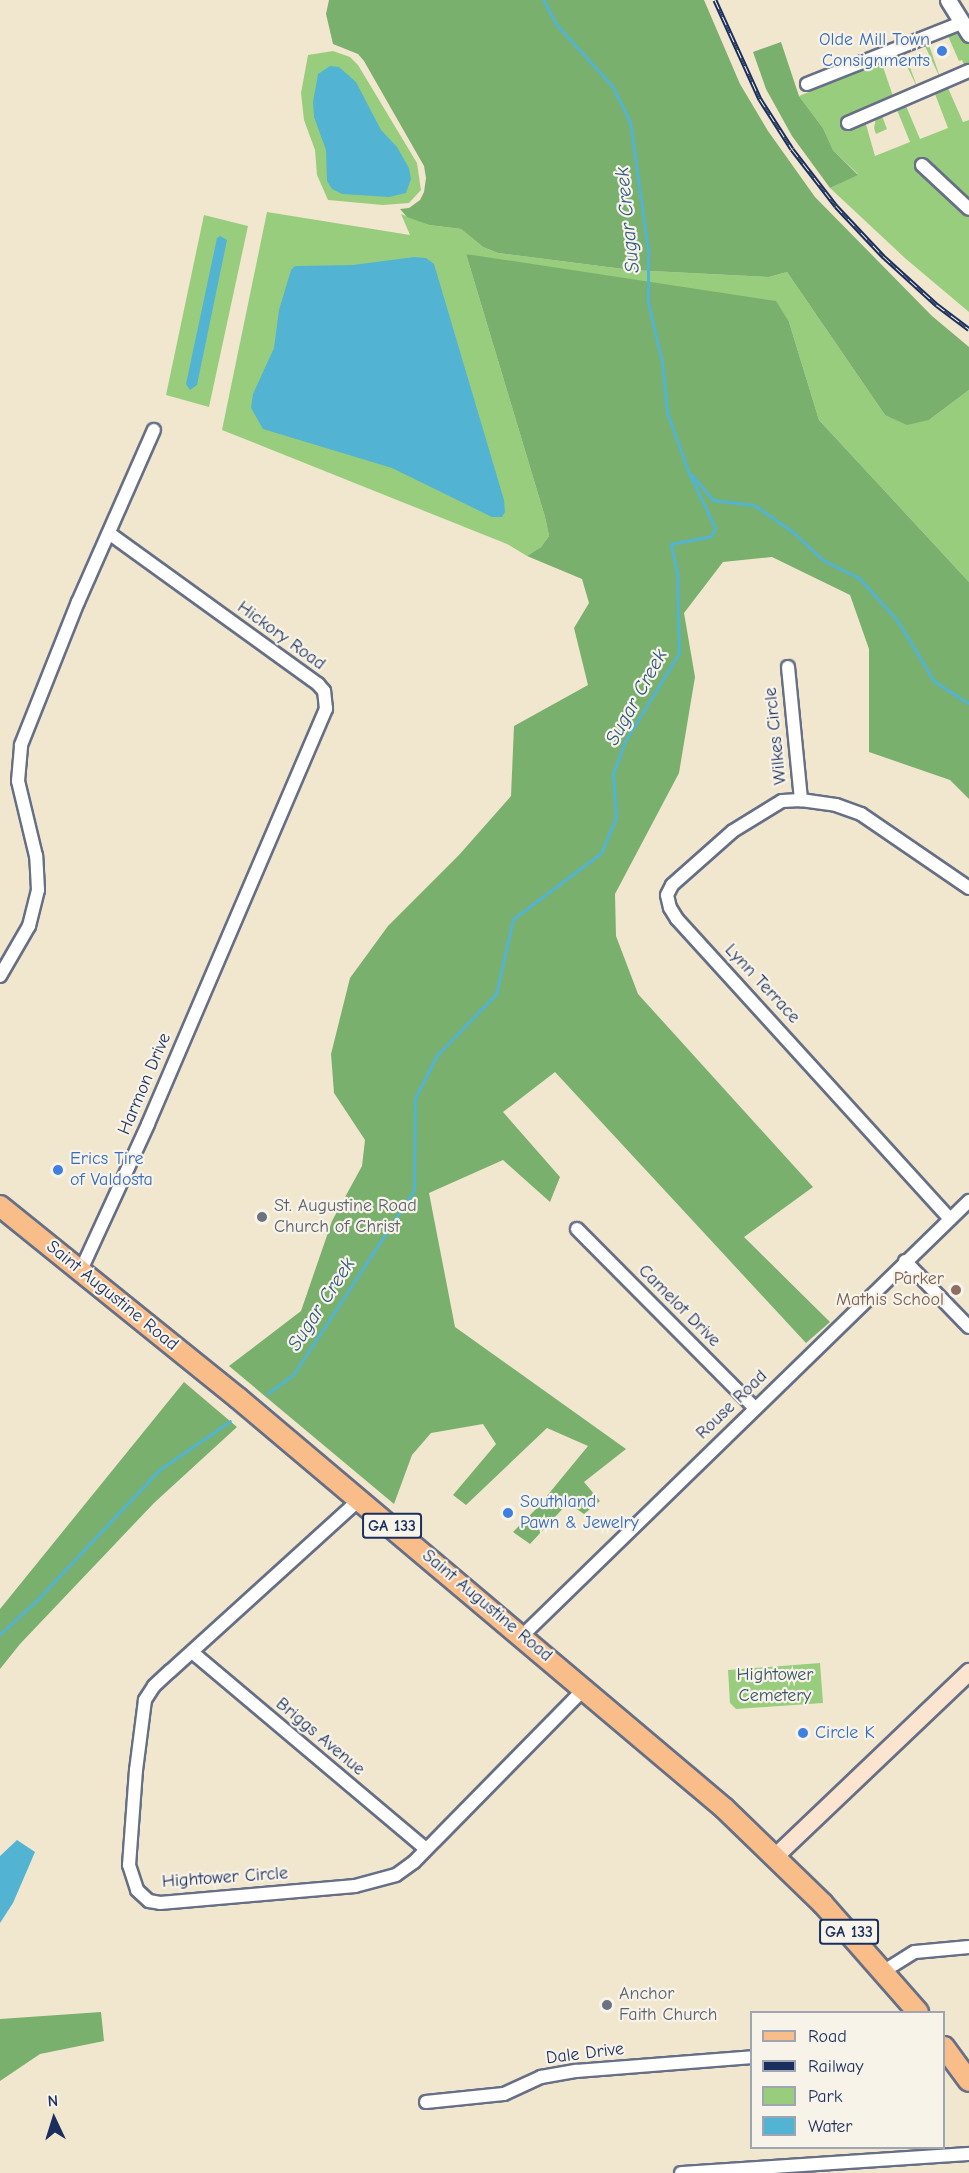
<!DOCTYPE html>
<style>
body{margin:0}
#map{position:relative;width:969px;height:2173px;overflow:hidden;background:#f1e7cf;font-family:"Comic Neue",sans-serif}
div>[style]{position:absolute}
.green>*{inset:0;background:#98cd7e}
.forest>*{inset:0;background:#7ab06d}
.water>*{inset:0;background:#53b3d2}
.stream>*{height:3px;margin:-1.5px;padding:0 1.5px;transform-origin:1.5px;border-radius:1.5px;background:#53b3d2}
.roads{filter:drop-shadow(2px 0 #666f86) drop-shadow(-2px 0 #666f86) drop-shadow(0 2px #666f86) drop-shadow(0 -2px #666f86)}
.minor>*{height:12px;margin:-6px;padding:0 6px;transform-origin:6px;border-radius:6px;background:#fff}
.tertiary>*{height:15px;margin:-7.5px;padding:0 7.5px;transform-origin:7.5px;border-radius:7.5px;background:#fff}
.secondary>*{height:16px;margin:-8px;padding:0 8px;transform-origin:8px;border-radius:8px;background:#fce5d0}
.primary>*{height:20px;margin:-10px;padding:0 10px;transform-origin:10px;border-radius:10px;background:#f8bd89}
.rail>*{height:5px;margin-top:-2.5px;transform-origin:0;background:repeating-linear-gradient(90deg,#f7f3e8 0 9px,#1b2f5e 0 18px);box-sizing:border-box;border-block:2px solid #1b2f5e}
.dots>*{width:16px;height:16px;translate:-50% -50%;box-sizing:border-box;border:3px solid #f7f3e8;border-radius:50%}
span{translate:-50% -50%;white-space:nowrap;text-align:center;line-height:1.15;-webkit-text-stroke:4.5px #f7f3e8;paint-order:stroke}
.shield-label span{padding:2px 4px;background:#f7f3e8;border:2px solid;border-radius:4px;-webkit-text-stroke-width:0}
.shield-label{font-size:16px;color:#1b2f5e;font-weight:700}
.shop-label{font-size:18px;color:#366cbe}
.right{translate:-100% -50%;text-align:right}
.left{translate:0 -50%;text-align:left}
.street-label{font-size:18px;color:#1b2f5e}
.worship-label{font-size:18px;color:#5b616d}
.education-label{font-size:18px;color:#785e54}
.park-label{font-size:18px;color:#3a5666}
.water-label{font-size:20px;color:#2c5781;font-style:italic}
.legend{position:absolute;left:750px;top:2011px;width:195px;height:138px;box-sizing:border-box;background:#f7f3e8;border:2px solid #9fa5b1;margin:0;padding:8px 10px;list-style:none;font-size:18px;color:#1b2f5e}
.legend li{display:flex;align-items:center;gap:12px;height:30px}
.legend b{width:30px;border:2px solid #9fa5b1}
.north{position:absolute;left:24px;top:2089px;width:60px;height:60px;-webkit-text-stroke:4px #f7f3e8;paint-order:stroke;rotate:356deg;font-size:16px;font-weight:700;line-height:24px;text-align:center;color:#1b2f5e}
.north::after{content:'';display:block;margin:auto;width:21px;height:27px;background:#1b2f5e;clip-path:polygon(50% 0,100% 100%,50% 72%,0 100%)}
</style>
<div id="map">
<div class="green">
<i style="clip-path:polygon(955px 32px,959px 32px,969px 44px,969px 68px,966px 69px,962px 60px,959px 61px,948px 36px,929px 45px,941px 80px,925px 46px,905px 54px,918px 89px,902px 56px,882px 64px,894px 99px,843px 120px,847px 128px,865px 121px,875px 156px,910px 142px,897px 110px,906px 106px,920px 139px,948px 128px,935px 94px,948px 88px,963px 122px,969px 120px,969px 312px,906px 259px,830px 188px,858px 174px,833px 150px,823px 128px,799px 96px)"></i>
<i style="clip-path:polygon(333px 51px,350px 57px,358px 65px,417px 163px,421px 190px,409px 203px,383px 205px,328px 200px,317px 175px,315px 150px,304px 120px,301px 93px,308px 55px)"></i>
<i style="clip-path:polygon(882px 116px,887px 129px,876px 134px,874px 128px,876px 118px)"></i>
<i style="clip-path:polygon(267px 212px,410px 235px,401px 214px,429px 225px,461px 229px,483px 247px,498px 253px,631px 270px,769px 277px,787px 272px,885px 415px,929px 420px,969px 390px,969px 582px,819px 420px,789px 322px,466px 254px,545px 517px,549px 536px,541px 547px,527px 556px,507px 544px,222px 430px)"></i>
<i style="clip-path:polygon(204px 215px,248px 226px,209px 407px,166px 395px)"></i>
<i style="clip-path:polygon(820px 1663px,823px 1703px,736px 1709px,730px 1703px,728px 1670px)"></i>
</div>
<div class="forest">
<i style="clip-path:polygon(329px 0,704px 0,740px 84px,768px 131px,815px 197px,932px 316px,969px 347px,969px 390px,929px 420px,907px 425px,885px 415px,787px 272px,769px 277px,631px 270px,498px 253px,483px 247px,461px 229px,429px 225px,407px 217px,400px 209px,409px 208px,420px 200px,424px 192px,426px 178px,424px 166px,364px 61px,358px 54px,333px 44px,326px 14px)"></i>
<i style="clip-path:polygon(781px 42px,799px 96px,823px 128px,833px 150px,858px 175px,830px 188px,792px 136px,766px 89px,753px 52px)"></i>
<i style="clip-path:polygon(466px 254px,776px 301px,789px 322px,819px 420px,969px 582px,969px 799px,950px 780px,869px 752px,869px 649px,850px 595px,772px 557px,723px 562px,684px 613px,695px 677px,679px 773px,615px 894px,616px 936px,638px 994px,813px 1187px,744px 1237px,830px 1322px,806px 1343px,555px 1072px,503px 1112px,560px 1177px,550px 1202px,503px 1160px,429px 1193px,455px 1327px,626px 1449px,584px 1482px,600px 1501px,584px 1514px,568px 1503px,530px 1544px,513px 1532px,537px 1508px,588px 1446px,547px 1428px,466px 1505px,453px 1495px,496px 1444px,483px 1424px,431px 1433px,412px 1455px,394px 1504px,229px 1366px,301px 1311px,332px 1221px,362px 1166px,365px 1140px,334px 1093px,331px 1054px,350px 978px,388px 926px,459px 855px,511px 796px,514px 726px,588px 685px,574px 628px,589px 603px,582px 579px,527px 556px,541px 547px,549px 536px,545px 517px)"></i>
<i style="clip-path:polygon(184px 1382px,237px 1427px,154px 1503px,20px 1644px,0 1669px,0 1609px)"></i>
<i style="clip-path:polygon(101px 2012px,104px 2041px,40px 2054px,0 2081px,0 2019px)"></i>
</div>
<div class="water">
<i style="clip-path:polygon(330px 66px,339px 67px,356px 82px,381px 130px,397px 147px,409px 168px,411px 179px,406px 193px,389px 197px,342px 194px,332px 189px,327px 181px,326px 150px,314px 117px,313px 102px,318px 74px)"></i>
<i style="clip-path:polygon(220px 236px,227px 240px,197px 385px,190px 390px,186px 384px,217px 238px)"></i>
<i style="clip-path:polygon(414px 257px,426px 258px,434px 264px,504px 500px,505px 512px,502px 517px,492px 517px,392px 468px,263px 429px,251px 408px,253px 394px,274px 348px,279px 310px,291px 270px,295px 266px,353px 265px)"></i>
<i style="clip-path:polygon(17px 1840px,35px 1852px,13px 1903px,0 1923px,0 1856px)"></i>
</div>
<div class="stream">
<i style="left:692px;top:475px;width:33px;rotate:50deg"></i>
<i style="left:713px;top:500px;width:41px;rotate:7deg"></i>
<i style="left:754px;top:505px;width:47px;rotate:34.7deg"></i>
<i style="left:793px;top:532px;width:41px;rotate:43deg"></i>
<i style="left:823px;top:560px;width:40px;rotate:26.6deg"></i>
<i style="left:859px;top:578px;width:57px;rotate:47.9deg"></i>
<i style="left:897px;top:620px;width:71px;rotate:58.8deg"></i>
<i style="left:934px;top:681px;width:42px;rotate:33.3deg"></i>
<i style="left:268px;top:1393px;width:31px;rotate:-36deg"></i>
<i style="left:293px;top:1375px;width:221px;rotate:-56.8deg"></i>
<i style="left:414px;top:1190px;width:92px;rotate:-89.4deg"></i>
<i style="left:415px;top:1098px;width:48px;rotate:-62.9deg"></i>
<i style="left:437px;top:1055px;width:85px;rotate:-46deg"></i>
<i style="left:496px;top:994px;width:77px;rotate:-77.2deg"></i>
<i style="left:513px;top:919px;width:110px;rotate:-36.9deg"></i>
<i style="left:601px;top:853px;width:39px;rotate:-67deg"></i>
<i style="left:616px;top:817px;width:43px;rotate:-94deg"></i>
<i style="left:613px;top:774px;width:35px;rotate:-70deg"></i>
<i style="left:625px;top:741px;width:103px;rotate:-58.5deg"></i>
<i style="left:679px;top:653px;width:80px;rotate:-91.4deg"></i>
<i style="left:677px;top:573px;width:30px;rotate:-102deg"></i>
<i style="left:671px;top:544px;width:41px;rotate:-11.3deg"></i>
<i style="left:711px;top:536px;width:9px;rotate:-63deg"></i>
<i style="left:715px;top:528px;width:63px;rotate:-115.3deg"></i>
<i style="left:688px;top:471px;width:63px;rotate:-109.6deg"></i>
<i style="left:667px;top:412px;width:50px;rotate:-95.7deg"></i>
<i style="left:662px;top:362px;width:61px;rotate:-103.3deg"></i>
<i style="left:648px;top:303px;width:52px;rotate:-90deg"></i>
<i style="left:648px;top:251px;width:130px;rotate:-97.9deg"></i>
<i style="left:630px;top:122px;width:39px;rotate:-116deg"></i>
<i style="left:613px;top:87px;width:85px;rotate:-132.1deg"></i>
<i style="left:556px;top:24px;width:27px;rotate:-118deg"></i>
<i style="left:0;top:1634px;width:49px;rotate:-42.5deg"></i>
<i style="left:36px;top:1601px;width:180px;rotate:-46.8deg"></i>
<i style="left:159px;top:1470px;width:86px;rotate:-34.6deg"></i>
</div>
<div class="roads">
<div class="minor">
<i style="left:807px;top:84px;width:166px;rotate:-21.6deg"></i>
<i style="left:848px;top:123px;width:132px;rotate:-23.3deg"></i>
<i style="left:922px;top:165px;width:64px;rotate:43.1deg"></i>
<i style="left:788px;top:667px;width:134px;rotate:84.4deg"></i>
<i style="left:0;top:976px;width:58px;rotate:-59.9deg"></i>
<i style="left:29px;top:926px;width:37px;rotate:-76deg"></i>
<i style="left:38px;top:890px;width:34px;rotate:-93deg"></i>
<i style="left:36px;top:856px;width:77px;rotate:-103.5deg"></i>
<i style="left:18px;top:781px;width:36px;rotate:-85deg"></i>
<i style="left:21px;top:745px;width:154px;rotate:-68.3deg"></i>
<i style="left:78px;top:602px;width:188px;rotate:-66.2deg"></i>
<i style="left:950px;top:1219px;width:406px;rotate:-132.3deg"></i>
<i style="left:677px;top:919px;width:13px;rotate:-122deg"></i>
<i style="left:670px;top:908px;width:13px;rotate:-103deg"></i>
<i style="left:667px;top:895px;width:11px;rotate:-63deg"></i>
<i style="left:672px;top:885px;width:81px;rotate:-41.5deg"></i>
<i style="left:733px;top:831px;width:57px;rotate:-31.5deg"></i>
<i style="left:782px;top:801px;width:19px;rotate:-3deg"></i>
<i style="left:801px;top:800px;width:35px;rotate:8deg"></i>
<i style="left:836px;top:805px;width:27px;rotate:20deg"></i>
<i style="left:861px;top:814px;width:131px;rotate:34.4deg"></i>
<i style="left:577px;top:1229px;width:252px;rotate:45.2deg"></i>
<i style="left:905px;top:1261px;width:92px;rotate:45.9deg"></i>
<i style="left:81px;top:1270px;width:161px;rotate:-65.3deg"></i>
<i style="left:148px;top:1124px;width:452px;rotate:-66.8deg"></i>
<i style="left:326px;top:709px;width:18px;rotate:-96deg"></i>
<i style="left:324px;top:691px;width:9px;rotate:-131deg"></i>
<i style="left:318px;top:684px;width:256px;rotate:-144.2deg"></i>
<i style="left:360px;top:1499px;width:256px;rotate:137.8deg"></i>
<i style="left:170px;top:1671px;width:22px;rotate:137deg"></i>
<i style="left:154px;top:1686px;width:17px;rotate:123deg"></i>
<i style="left:145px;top:1700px;width:71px;rotate:97.3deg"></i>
<i style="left:136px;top:1770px;width:95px;rotate:94.2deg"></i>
<i style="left:129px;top:1865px;width:26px;rotate:72deg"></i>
<i style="left:137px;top:1890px;width:16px;rotate:43deg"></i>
<i style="left:149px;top:1901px;width:11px;rotate:10deg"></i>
<i style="left:160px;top:1903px;width:196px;rotate:-5deg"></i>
<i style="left:355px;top:1886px;width:42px;rotate:-15deg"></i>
<i style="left:396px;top:1875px;width:22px;rotate:-36deg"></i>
<i style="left:414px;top:1862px;width:243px;rotate:-45.5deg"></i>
<i style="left:522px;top:1636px;width:624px;rotate:-44.22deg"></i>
<i style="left:192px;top:1652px;width:306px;rotate:40.1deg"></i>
<i style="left:884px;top:1971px;width:36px;rotate:-32deg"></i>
<i style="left:915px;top:1952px;width:54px;rotate:-5.3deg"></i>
<i style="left:426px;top:2102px;width:78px;rotate:-5.9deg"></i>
<i style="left:504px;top:2094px;width:41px;rotate:-24.7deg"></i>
<i style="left:541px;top:2077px;width:36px;rotate:-10deg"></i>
<i style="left:576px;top:2071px;width:177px;rotate:-4.5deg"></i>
<i style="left:681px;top:2173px;width:289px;rotate:-3.8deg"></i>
</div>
<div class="tertiary">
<i style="left:948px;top:0;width:40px;rotate:58deg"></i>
</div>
<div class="secondary">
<i style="left:776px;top:1856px;width:267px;rotate:-43.6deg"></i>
</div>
<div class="primary">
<i style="left:0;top:1206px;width:306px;rotate:38.9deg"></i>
<i style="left:238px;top:1398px;width:636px;rotate:40.15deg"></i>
<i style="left:724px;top:1808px;width:138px;rotate:44.1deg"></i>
<i style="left:823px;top:1904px;width:144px;rotate:48.7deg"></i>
<i style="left:944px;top:2047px;width:42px;rotate:53.7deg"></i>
</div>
</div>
<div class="rail">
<i style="left:715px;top:0;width:109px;rotate:65.6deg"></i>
<i style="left:760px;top:99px;width:59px;rotate:57.4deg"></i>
<i style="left:792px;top:149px;width:72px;rotate:52.3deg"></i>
<i style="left:836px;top:206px;width:69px;rotate:46.8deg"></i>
<i style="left:883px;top:256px;width:73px;rotate:42.2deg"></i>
<i style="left:937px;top:305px;width:40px;rotate:37deg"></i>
</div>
<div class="dots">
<i style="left:942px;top:51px;background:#3f7fe0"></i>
<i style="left:58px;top:1170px;background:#3f7fe0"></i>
<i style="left:262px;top:1217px;background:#6b7280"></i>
<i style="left:956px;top:1290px;background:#8d6e63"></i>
<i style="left:508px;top:1513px;background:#3f7fe0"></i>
<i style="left:803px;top:1733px;background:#3f7fe0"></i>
<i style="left:607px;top:2005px;background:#6b7280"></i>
</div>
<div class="shield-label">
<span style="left:392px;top:1526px">GA 133</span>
<span style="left:849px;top:1932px">GA 133</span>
</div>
<div class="shop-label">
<span class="right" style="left:930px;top:51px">Olde Mill Town<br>Consignments</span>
<span class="left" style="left:70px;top:1170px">Erics Tire<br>of Valdosta</span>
<span class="left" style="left:520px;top:1513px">Southland<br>Pawn &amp; Jewelry</span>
<span class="left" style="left:815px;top:1733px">Circle K</span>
</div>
<div class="street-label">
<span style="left:281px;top:636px;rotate:36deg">Hickory Road</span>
<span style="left:776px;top:736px;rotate:-96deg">Wilkes Circle</span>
<span style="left:762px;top:984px;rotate:47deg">Lynn Terrace</span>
<span style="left:145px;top:1084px;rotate:-67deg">Harmon Drive</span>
<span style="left:112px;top:1296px;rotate:39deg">Saint Augustine Road</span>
<span style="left:679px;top:1306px;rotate:45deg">Camelot Drive</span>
<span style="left:732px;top:1405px;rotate:-44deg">Rouse Road</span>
<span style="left:487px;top:1606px;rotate:40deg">Saint Augustine Road</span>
<span style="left:320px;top:1737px;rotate:40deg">Briggs Avenue</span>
<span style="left:225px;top:1878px;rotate:-4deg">Hightower Circle</span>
<span style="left:585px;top:2054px;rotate:-7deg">Dale Drive</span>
</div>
<div class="worship-label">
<span class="left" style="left:274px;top:1217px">St. Augustine Road<br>Church of Christ</span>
<span class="left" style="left:619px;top:2005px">Anchor<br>Faith Church</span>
</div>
<div class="education-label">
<span class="right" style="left:944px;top:1290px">Parker<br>Mathis School</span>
</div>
<div class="park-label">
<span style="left:775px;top:1686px">Hightower<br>Cemetery</span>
</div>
<div class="water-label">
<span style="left:627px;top:220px;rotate:-96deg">Sugar Creek</span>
<span style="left:636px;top:697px;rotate:-61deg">Sugar Creek</span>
<span style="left:321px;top:1304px;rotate:-57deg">Sugar Creek</span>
</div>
<ul class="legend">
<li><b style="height:8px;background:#f8bd89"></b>Road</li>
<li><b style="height:8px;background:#1b2f5e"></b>Railway</li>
<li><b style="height:16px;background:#98cd7e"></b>Park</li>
<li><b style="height:16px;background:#53b3d2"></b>Water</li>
</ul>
<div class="north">N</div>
</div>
